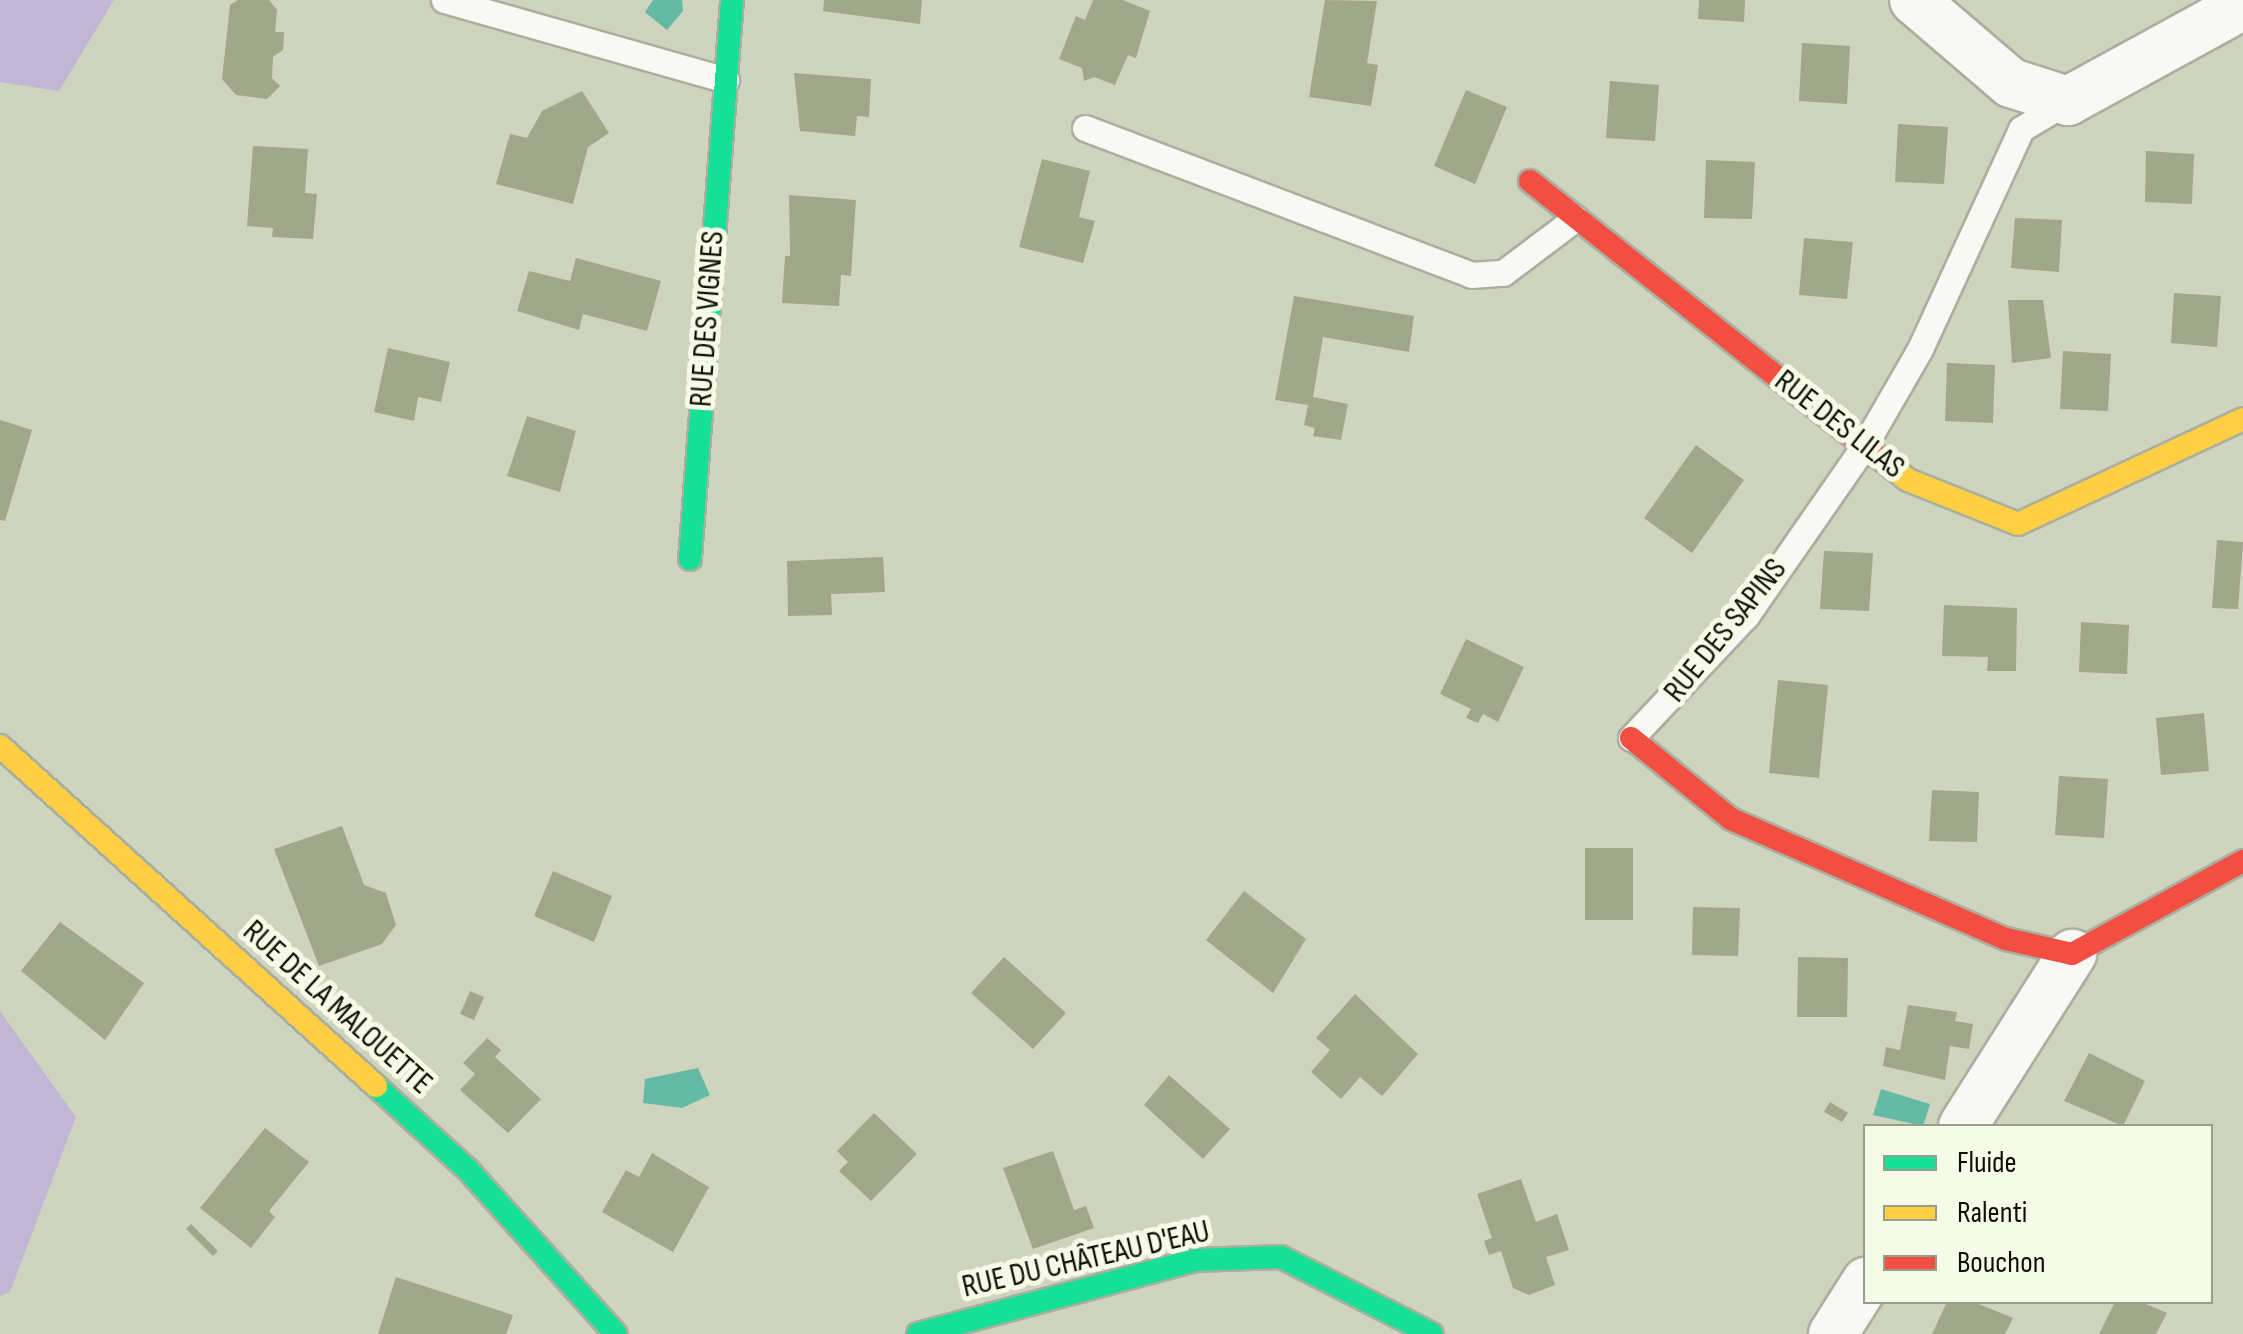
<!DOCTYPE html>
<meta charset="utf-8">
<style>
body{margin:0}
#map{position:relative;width:2243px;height:1334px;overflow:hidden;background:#cfd4bf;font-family:"Sofia Sans Condensed",sans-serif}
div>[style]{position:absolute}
.green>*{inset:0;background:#c1b6d4}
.water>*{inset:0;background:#65baa5}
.building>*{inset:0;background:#a1a789}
.roads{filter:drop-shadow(2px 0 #abaf9f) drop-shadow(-2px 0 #abaf9f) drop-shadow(0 2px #abaf9f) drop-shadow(0 -2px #abaf9f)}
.lane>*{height:25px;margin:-12.5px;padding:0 12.5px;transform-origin:12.5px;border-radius:12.5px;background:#f8f9f5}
.street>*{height:48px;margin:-24px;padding:0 24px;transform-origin:24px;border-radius:24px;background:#f8f9f5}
.fast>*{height:22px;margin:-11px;padding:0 11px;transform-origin:11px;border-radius:11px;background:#16e098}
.slow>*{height:22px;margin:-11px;padding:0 11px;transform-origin:11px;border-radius:11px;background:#ffcf43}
.jam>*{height:22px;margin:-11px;padding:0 11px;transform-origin:11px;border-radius:11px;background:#f24e42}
span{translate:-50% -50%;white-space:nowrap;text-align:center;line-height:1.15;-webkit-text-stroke:10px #f6fbe7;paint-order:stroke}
.street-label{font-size:32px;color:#0d1004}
.legend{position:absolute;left:1863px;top:1124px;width:350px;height:180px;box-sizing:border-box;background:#f6fbe7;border:2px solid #999d8c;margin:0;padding:12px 18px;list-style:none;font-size:30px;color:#0d1004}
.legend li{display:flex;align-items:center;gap:20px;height:50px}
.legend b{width:50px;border:2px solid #999d8c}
</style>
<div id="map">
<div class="green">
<i style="clip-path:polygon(0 0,114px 0,59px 91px,0 82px)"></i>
<i style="clip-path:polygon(0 1011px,76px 1117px,10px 1292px,0 1296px)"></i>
</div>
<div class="water">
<i style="clip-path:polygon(653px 0,682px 0,683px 11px,667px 30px,645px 12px)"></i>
<i style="clip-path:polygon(698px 1068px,710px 1095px,682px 1108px,643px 1103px,645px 1079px)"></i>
<i style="clip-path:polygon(1881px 1089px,1930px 1104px,1923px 1126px,1873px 1115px)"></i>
</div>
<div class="building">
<i style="clip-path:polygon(238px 0,269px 0,277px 10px,275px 32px,284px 32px,283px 50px,273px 57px,272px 78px,280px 86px,267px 99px,236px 95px,222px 79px,230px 5px)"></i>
<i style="clip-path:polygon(824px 0,922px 0,920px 24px,823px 11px)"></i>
<i style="clip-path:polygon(1093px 0,1123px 0,1150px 11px,1136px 58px,1128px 55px,1115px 85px,1094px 77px,1084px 81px,1082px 68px,1059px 59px,1076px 16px,1085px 20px)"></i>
<i style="clip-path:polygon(1325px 0,1377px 1px,1367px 63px,1378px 65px,1371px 106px,1309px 97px)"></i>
<i style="clip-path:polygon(1699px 0,1745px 0,1744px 22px,1698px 19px)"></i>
<i style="clip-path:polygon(1802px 43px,1850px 46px,1847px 104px,1799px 101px)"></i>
<i style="clip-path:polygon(794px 73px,871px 79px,869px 117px,857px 116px,855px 136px,800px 131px)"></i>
<i style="clip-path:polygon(1610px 81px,1659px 85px,1655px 141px,1606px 138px)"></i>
<i style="clip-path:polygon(1466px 90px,1507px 107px,1475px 184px,1434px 166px)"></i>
<i style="clip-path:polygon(582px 91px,609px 133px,588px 147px,573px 204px,496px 184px,510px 134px,527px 138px,542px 111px)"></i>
<i style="clip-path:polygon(1898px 124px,1948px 127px,1944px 184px,1895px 182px)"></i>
<i style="clip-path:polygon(253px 146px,308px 149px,305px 193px,317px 194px,313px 239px,272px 237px,273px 228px,247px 226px)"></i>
<i style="clip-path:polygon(2146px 151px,2194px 154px,2192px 204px,2145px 202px)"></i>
<i style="clip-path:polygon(1042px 159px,1090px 171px,1079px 217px,1095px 221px,1083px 263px,1019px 247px)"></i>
<i style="clip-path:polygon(1706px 160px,1755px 162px,1752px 219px,1704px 218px)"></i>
<i style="clip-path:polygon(789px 195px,856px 200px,851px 276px,841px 275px,839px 306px,782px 303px,785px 256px,790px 256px)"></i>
<i style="clip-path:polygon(2015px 218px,2062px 220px,2059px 272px,2011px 268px)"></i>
<i style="clip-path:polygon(1804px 238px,1853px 242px,1847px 299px,1799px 295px)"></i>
<i style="clip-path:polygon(576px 258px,661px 281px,647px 331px,583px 314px,579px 330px,517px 311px,529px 271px,570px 281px)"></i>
<i style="clip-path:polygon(2174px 293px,2221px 296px,2217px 347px,2171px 343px)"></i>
<i style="clip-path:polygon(1294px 296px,1414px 316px,1409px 352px,1323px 337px,1313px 397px,1348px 404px,1341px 440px,1313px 436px,1315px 428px,1304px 425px,1308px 405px,1275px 400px)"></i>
<i style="clip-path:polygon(2008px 300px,2043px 300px,2051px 358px,2012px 363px)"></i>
<i style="clip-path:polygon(388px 348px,450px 362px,441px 402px,418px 397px,414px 421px,374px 412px)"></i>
<i style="clip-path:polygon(2063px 351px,2111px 354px,2108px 411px,2060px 409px)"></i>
<i style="clip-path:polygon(1947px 363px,1995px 365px,1993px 423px,1945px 421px)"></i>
<i style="clip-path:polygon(527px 416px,576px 431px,560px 492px,507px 476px)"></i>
<i style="clip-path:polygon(0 420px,32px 430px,5px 521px,0 520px)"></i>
<i style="clip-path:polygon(1696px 445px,1744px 480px,1692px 553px,1644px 518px)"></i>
<i style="clip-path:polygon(2217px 540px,2243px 542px,2238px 609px,2212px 608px)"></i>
<i style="clip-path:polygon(1824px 551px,1873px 553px,1869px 611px,1820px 609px)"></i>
<i style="clip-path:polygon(883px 557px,885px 592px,831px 594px,832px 615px,788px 616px,787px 561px)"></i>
<i style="clip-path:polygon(1944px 605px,2017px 608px,2016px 671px,1987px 671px,1988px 657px,1942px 656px)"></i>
<i style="clip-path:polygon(2081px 622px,2129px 625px,2127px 674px,2079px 672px)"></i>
<i style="clip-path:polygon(1466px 639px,1524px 667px,1498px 722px,1483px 714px,1478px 723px,1466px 718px,1471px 709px,1440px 694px)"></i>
<i style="clip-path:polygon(1778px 680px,1828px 685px,1819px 778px,1769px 773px)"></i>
<i style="clip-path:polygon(2204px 713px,2209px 771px,2161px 775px,2156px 718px)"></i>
<i style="clip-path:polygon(2059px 776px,2108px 779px,2104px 838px,2055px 835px)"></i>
<i style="clip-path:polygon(1932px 790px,1979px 792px,1977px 842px,1929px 841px)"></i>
<i style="clip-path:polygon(342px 826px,364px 885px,386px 893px,396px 925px,382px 944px,319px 966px,274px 849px)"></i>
<i style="clip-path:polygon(1585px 848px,1633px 848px,1633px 920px,1585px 920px)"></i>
<i style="clip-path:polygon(553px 871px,612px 896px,594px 942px,534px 916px)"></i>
<i style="clip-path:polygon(1244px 891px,1306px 939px,1273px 993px,1206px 940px)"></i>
<i style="clip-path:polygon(1693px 907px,1740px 908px,1738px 956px,1692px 955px)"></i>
<i style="clip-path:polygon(60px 922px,144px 983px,105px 1040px,21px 971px)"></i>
<i style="clip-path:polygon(1004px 957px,1066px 1013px,1033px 1049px,971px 993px)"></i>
<i style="clip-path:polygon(1798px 957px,1848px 958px,1847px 1017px,1797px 1017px)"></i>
<i style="clip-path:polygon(470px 991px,484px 997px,474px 1020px,460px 1014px)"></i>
<i style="clip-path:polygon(1355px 994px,1418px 1054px,1382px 1096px,1360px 1077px,1341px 1099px,1311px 1072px,1330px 1050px,1316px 1038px)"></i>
<i style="clip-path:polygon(1908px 1005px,1957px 1012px,1955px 1021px,1973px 1024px,1969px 1049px,1950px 1046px,1945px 1080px,1883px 1066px,1886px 1047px,1900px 1050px)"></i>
<i style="clip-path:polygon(487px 1038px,501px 1050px,495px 1057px,541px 1099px,508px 1133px,460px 1090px,475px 1074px,463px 1063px)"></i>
<i style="clip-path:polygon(2089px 1053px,2145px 1081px,2123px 1126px,2064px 1101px)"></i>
<i style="clip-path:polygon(1169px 1075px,1230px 1129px,1203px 1159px,1144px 1105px)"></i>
<i style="clip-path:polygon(1830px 1102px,1848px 1113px,1842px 1122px,1824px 1112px)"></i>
<i style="clip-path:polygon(874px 1113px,917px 1154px,871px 1201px,839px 1171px,848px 1162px,837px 1151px)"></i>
<i style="clip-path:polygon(265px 1128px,309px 1162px,269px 1211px,275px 1217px,251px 1248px,200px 1208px)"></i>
<i style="clip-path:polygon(1053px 1151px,1074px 1210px,1086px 1206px,1094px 1228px,1033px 1249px,1003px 1168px)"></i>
<i style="clip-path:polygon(652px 1153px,709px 1187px,673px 1252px,602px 1212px,626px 1170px,639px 1177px)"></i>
<i style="clip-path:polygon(1521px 1179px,1536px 1222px,1557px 1214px,1569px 1250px,1546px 1257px,1555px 1285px,1529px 1295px,1513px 1288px,1501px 1251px,1489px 1255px,1484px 1241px,1492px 1238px,1477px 1194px)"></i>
<i style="clip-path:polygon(191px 1224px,218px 1251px,213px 1256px,186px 1229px)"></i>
<i style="clip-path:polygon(396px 1277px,513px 1315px,506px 1334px,378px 1334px)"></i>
<i style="clip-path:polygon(1947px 1302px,1974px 1302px,2013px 1318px,2005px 1334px,1932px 1334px)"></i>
<i style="clip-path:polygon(2115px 1302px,2141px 1302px,2167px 1313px,2156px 1334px,2099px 1334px)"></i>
</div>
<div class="roads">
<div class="lane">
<i style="left:444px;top:0;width:293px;rotate:15.8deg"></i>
<i style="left:1085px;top:128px;width:413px;rotate:20.8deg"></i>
<i style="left:1471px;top:275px;width:32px;rotate:-4deg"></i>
<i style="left:1503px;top:273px;width:91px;rotate:-37deg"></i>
<i style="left:1631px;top:738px;width:168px;rotate:-46.7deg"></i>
<i style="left:1746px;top:616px;width:207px;rotate:-55.2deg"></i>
<i style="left:1864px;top:446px;width:112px;rotate:-60deg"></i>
<i style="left:1920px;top:349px;width:242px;rotate:-65.3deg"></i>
<i style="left:2021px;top:129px;width:55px;rotate:-30.8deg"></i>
</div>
<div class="street">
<i style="left:1914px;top:0;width:128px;rotate:40.6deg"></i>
<i style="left:2011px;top:83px;width:60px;rotate:17.5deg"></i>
<i style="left:2068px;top:101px;width:200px;rotate:-28.7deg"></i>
<i style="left:1963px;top:1126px;width:204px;rotate:-57.6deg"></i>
<i style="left:1833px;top:1334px;width:62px;rotate:-57.6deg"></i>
</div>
<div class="fast">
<i style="left:690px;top:559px;width:561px;rotate:-85.7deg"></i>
<i style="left:376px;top:1086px;width:126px;rotate:42.4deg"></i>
<i style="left:469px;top:1171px;width:219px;rotate:48deg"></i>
<i style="left:918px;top:1334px;width:288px;rotate:-14.9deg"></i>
<i style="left:1196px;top:1260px;width:85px;rotate:-2deg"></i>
<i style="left:1281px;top:1257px;width:169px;rotate:27deg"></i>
</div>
<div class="slow">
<i style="left:1876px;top:455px;width:41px;rotate:38deg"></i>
<i style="left:1908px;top:480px;width:118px;rotate:21.8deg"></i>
<i style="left:2018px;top:524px;width:248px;rotate:-25deg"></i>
<i style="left:0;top:746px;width:507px;rotate:42.12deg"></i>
</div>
<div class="jam">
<i style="left:1530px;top:181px;width:441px;rotate:38.4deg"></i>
<i style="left:1631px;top:738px;width:129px;rotate:39deg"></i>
<i style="left:1731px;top:819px;width:300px;rotate:23.6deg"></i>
<i style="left:2006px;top:939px;width:68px;rotate:12.8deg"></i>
<i style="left:2072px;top:954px;width:195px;rotate:-28.5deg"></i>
</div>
</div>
<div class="street-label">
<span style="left:708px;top:319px;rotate:-86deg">RUE DES VIGNES</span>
<span style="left:1839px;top:425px;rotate:38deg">RUE DES LILAS</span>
<span style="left:1726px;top:631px;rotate:-51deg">RUE DES SAPINS</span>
<span style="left:337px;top:1008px;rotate:42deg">RUE DE LA MALOUETTE</span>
<span style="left:1086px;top:1260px;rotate:-13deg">RUE DU CHÂTEAU D'EAU</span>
</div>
<ul class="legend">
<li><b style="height:12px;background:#16e098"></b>Fluide</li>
<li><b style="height:12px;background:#ffcf43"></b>Ralenti</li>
<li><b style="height:12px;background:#f24e42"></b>Bouchon</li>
</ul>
</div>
